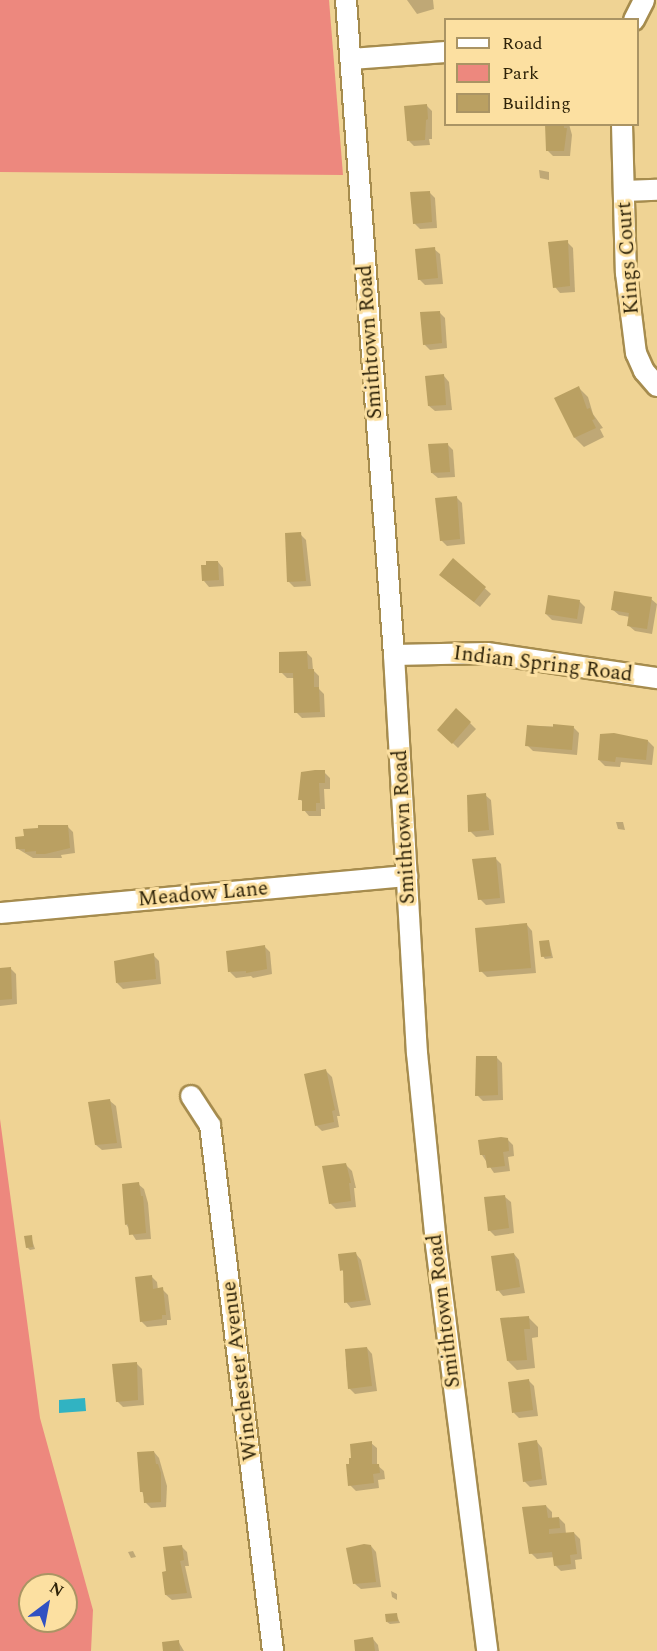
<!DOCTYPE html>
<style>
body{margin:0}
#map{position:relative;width:657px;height:1651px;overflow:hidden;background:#efd394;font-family:Spectral,serif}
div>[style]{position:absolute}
.green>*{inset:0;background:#ed887e}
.water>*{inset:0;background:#31b3c2}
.shadow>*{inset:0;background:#0003}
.building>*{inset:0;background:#baa062}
.roads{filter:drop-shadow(2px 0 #a68c4e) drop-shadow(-2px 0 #a68c4e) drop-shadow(0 2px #a68c4e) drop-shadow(0 -2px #a68c4e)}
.minor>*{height:20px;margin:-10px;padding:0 10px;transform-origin:10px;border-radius:10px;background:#fff}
span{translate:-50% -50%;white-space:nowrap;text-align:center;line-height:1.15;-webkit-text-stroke:6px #fce0a1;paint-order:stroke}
.street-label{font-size:21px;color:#2e2309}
.legend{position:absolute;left:444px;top:18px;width:195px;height:108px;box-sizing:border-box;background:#fce0a1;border:2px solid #aa9464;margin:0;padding:8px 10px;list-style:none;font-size:18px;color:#2e2309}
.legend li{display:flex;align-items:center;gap:12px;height:30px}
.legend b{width:30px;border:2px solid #aa9464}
.north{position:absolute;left:18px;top:1573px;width:60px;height:60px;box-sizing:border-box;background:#fce0a1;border:2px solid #aa9464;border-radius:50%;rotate:32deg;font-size:16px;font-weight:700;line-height:24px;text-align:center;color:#2e2309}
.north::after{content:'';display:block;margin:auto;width:21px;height:27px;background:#3151c2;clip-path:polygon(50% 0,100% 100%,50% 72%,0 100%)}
</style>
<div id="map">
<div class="green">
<i style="clip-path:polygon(0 0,329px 0,343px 175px,0 172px)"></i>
<i style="clip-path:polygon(evenodd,0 1119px,40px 1418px,93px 1610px,91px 1651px,0 1651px,0 1119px,30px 1585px,66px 1585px,66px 1621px,30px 1621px,30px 1585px)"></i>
</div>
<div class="water">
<i style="clip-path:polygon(85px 1398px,86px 1411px,59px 1413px,59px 1400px)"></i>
</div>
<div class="shadow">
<i style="clip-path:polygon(407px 0,433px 0,434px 9px,417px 14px)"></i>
<i style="clip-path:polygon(427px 106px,432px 111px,432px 139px,429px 139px,430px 145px,414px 146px,409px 141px)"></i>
<i style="clip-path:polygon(546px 124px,569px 124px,572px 135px,570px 156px,553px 156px,547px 150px)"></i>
<i style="clip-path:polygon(539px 170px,549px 172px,549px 180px,540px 178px)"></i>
<i style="clip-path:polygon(429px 192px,435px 198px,437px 228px,420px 229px,414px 223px)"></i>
<i style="clip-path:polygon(567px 242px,573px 248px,575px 292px,560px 293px,555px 287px)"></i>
<i style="clip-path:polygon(434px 249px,440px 254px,443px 284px,425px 285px,419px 279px)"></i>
<i style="clip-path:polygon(439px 312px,445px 318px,447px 348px,430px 350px,424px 344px)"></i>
<i style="clip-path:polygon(444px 376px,449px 382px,452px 410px,435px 411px,429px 406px)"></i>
<i style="clip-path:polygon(579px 388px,588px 397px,593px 414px,603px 428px,600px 429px,604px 437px,584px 447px,575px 438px)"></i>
<i style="clip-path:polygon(447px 444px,453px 450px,455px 477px,438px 478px,432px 473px)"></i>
<i style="clip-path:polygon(456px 497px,462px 503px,465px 544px,447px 546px,441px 540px)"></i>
<i style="clip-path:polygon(300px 534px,306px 540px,311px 586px,294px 587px,288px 581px)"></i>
<i style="clip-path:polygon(454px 560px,491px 594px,480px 607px,447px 581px)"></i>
<i style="clip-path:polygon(218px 562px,223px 568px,224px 586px,209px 587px,204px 581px)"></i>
<i style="clip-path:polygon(651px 599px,657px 604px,652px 634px,635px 631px,629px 626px,630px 617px,619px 615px,613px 610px)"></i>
<i style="clip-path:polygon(579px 601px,585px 607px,582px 624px,552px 620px,546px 614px)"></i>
<i style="clip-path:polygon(306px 652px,312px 658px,313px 670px,319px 676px,319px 689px,324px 694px,325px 717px,302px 718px,296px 712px,294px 678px,287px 678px,281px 672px)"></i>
<i style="clip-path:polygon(457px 710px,476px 729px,458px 748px,439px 730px)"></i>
<i style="clip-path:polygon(529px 726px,573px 727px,579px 733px,577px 755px,533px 751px,527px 745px)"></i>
<i style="clip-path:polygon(648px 741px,654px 747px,652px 765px,621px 762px,620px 767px,605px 766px,599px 760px)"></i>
<i style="clip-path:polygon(324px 772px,330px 778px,330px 789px,324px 789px,325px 809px,321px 809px,321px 816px,309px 816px,304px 810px,304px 803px,300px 799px)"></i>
<i style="clip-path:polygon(485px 795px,491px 800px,494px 835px,476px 837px,470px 831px)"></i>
<i style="clip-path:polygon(616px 822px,623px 822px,625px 830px,618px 829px)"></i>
<i style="clip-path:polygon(67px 826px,73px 832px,75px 853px,61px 855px,62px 858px,33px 858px,18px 849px)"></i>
<i style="clip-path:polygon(495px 858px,501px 864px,505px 903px,486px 905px,480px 899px)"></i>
<i style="clip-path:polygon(527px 925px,532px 931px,536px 973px,487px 977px,481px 971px)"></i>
<i style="clip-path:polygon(549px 941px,553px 958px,545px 959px,543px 956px)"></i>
<i style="clip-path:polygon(264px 946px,270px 952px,272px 974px,253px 978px,251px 976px,236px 978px,230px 972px)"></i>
<i style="clip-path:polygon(153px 955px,159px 961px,161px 984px,123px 989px,117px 983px)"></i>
<i style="clip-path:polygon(10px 968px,16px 974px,17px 1004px,0 1006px,0 969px)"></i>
<i style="clip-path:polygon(496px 1057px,502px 1063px,503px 1100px,483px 1101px,477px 1095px)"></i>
<i style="clip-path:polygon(326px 1071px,332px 1077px,340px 1116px,337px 1116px,339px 1127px,322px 1131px,316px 1125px)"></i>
<i style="clip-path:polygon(110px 1101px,116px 1106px,122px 1148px,102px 1150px,96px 1145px)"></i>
<i style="clip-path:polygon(507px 1139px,513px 1145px,514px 1156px,508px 1157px,510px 1171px,494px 1173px,482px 1155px)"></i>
<i style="clip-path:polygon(346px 1165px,352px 1171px,356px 1188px,354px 1188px,356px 1207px,336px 1209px,330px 1203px)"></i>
<i style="clip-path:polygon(138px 1184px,144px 1189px,148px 1203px,151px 1239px,136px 1240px,126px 1224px)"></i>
<i style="clip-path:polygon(505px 1197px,511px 1202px,514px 1233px,495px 1236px,489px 1230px)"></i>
<i style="clip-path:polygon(31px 1237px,35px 1249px,30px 1250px,27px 1247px)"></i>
<i style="clip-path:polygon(356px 1254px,361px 1260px,371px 1305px,351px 1308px,346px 1302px,345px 1273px,342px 1270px)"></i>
<i style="clip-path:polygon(514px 1254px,519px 1260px,525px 1293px,503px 1296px,498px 1290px)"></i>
<i style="clip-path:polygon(151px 1276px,157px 1282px,158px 1290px,162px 1289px,168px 1295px,171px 1320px,167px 1320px,167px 1325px,147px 1327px,141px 1321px)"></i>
<i style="clip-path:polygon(529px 1318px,538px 1327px,538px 1337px,532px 1338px,535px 1368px,517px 1370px,508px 1361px)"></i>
<i style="clip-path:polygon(367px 1348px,372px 1354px,377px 1391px,355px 1394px,349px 1388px,346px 1363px)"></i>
<i style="clip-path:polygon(136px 1363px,142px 1369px,144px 1405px,123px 1407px,117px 1401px)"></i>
<i style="clip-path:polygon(528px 1380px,534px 1386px,538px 1416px,519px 1418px,514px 1413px)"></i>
<i style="clip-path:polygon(537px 1442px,542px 1448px,547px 1485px,530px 1487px,524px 1481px)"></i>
<i style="clip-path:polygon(371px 1443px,377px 1448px,377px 1465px,384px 1471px,385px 1479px,378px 1480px,379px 1488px,356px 1491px,350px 1485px)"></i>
<i style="clip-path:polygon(154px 1452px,159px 1458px,167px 1486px,166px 1507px,151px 1508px,146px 1503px,142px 1491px)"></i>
<i style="clip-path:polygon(546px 1506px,552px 1512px,552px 1519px,559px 1518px,565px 1524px,566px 1534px,574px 1533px,580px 1539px,582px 1559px,575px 1560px,576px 1569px,561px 1571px,555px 1565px,555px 1557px,537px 1559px,531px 1553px)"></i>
<i style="clip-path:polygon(181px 1546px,187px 1552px,189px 1566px,185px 1566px,192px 1598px,172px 1600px,166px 1595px,168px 1573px)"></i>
<i style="clip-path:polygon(371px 1546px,376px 1552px,381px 1587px,361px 1589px,355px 1584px)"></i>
<i style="clip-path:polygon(133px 1551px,136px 1557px,131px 1558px,128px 1552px)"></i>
<i style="clip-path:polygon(391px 1591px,397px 1594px,397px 1600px,392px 1597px)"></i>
<i style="clip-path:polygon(396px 1614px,400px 1623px,390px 1624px,387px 1622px)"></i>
<i style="clip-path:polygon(373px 1639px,378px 1645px,379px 1651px,357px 1651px)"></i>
<i style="clip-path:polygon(178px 1641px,184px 1651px,164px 1651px)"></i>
</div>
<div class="building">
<i style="clip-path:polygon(427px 104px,428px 119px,426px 120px,425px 140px,407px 141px,404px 106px)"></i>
<i style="clip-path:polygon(545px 124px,564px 124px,564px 128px,567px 128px,564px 151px,546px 151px)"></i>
<i style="clip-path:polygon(430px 191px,432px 222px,413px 224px,410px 192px)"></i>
<i style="clip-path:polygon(568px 240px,570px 286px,553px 288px,548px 242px)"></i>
<i style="clip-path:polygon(435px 247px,438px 278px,418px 280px,415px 249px)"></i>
<i style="clip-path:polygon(440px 311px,442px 343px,423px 345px,420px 312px)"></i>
<i style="clip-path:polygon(444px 374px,446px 405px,428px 406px,425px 376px)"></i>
<i style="clip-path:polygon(579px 386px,587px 409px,590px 408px,595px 419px,592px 420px,596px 428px,574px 438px,554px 398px)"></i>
<i style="clip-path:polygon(448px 443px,450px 472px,431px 473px,428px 444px)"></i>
<i style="clip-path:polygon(457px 496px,460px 539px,440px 541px,435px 498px)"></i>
<i style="clip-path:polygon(301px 532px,306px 581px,287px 582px,285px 533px)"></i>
<i style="clip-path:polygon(453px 558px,486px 587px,474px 602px,439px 575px)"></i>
<i style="clip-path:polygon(206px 561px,218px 561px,219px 580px,202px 581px,201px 565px,206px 565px)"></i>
<i style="clip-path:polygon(614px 591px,652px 597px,647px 629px,627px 626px,629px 613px,611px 610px)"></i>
<i style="clip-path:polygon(548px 595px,580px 600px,577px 619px,545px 614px)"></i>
<i style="clip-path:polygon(307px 651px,308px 669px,314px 669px,314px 687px,319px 687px,320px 712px,294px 713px,293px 673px,279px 673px,279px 652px)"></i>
<i style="clip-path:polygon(456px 708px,471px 722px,452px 744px,437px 730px)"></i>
<i style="clip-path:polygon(553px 724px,574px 726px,572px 750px,525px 746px,527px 725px,553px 727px)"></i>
<i style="clip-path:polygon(614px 733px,648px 740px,646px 760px,616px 757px,615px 762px,598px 760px,600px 734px)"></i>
<i style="clip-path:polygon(315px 770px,325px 770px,325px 783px,319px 783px,320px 803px,316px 803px,316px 811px,302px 811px,302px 800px,298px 800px,301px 772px)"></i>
<i style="clip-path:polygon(486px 793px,489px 830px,468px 832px,467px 795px)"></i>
<i style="clip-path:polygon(38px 825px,68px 825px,70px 848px,45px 854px,36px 854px,36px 851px,25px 852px,25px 849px,16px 849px,15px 837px,24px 836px,23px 829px,38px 828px)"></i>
<i style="clip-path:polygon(496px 857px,500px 898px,478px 900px,472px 859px)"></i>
<i style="clip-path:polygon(527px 923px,531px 968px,479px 972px,475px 928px)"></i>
<i style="clip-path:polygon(549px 940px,551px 956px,541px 957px,539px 941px)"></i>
<i style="clip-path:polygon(265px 945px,267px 969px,246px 973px,246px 971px,228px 972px,226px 951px)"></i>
<i style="clip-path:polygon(154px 953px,156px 979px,116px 983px,114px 961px)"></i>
<i style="clip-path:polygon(11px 967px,12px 999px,0 1000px,0 968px)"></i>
<i style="clip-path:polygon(476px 1056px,497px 1056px,498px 1095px,475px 1096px)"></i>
<i style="clip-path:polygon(326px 1069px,335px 1110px,332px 1111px,334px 1122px,315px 1126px,304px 1074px)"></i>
<i style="clip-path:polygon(110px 1099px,117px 1143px,95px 1145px,88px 1102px)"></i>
<i style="clip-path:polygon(501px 1137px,508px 1138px,509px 1151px,503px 1152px,505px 1166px,487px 1168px,485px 1155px,480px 1155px,478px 1140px)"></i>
<i style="clip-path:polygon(346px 1163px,351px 1183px,349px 1183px,351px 1201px,329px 1204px,322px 1166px)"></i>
<i style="clip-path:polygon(139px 1182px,141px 1196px,143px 1196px,146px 1233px,129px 1235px,128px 1224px,125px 1225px,122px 1184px)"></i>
<i style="clip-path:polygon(505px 1195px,509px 1228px,488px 1231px,484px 1197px)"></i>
<i style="clip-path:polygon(32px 1235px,33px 1247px,26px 1248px,24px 1236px)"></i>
<i style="clip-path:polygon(356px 1252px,366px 1300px,344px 1303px,343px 1270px,340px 1271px,338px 1254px)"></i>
<i style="clip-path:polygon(514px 1253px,520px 1287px,496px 1291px,491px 1256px)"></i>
<i style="clip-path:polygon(152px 1275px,153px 1289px,163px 1287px,166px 1315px,162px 1315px,162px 1319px,140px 1322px,135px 1277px)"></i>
<i style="clip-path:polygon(529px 1316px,530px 1329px,524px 1329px,527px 1360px,507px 1361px,500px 1318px)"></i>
<i style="clip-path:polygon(367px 1347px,372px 1386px,348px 1389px,345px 1349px)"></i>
<i style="clip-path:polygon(137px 1362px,138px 1400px,116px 1402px,112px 1364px)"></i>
<i style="clip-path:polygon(529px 1379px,533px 1410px,512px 1413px,508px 1382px)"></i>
<i style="clip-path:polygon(537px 1440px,542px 1479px,523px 1482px,518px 1443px)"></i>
<i style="clip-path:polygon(372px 1441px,372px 1464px,379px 1464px,380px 1473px,373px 1474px,374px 1483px,348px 1486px,346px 1464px,349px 1464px,349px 1458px,351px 1458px,350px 1444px)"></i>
<i style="clip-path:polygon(154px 1451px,156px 1464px,158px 1464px,161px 1473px,161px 1502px,144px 1503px,143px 1492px,140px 1492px,137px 1452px)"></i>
<i style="clip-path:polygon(546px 1505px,548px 1518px,559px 1517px,560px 1528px,549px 1529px,549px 1534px,574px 1532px,577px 1554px,570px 1555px,571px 1564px,554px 1566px,552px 1552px,529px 1554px,522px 1507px)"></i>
<i style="clip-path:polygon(364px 1544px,371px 1545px,376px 1582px,353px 1584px,346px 1548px)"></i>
<i style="clip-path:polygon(182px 1545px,184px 1560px,180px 1561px,187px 1593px,165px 1595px,162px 1572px,166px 1571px,163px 1547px)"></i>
<i style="clip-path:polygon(397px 1613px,398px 1621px,386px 1622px,385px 1614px)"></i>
<i style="clip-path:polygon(373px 1637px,375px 1651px,355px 1651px,354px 1640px)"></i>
<i style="clip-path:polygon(179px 1640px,180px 1651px,163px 1651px,162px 1642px)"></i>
</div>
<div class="roads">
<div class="minor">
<i style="left:346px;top:0;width:657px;rotate:85.81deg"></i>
<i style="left:394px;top:655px;width:399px;rotate:86.7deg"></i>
<i style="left:417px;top:1053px;width:193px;rotate:84.3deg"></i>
<i style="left:436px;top:1245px;width:409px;rotate:82.8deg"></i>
<i style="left:634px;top:20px;width:22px;rotate:-63deg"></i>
<i style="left:351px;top:59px;width:95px;rotate:-4.2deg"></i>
<i style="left:622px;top:124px;width:149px;rotate:88.5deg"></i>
<i style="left:626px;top:273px;width:81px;rotate:82.9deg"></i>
<i style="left:636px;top:353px;width:20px;rotate:66deg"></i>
<i style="left:644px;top:371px;width:20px;rotate:49deg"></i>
<i style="left:624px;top:191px;width:33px;rotate:-2deg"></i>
<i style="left:394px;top:655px;width:93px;rotate:-1.2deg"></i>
<i style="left:487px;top:653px;width:172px;rotate:8.4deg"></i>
<i style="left:0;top:913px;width:409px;rotate:-5.2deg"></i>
<i style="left:191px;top:1096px;width:35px;rotate:57deg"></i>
<i style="left:210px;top:1125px;width:530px;rotate:83.17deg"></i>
</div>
</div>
<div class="street-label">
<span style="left:628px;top:258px;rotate:-94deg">Kings Court</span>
<span style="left:370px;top:342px;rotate:-94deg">Smithtown Road</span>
<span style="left:543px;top:664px;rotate:7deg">Indian Spring Road</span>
<span style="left:404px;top:827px;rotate:-93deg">Smithtown Road</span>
<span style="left:203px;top:894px;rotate:-5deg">Meadow Lane</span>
<span style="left:444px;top:1311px;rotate:-97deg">Smithtown Road</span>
<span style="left:240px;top:1371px;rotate:-97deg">Winchester Avenue</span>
</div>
<ul class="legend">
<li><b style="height:8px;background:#fff"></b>Road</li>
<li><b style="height:16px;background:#ed887e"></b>Park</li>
<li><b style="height:16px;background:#baa062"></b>Building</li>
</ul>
<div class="north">N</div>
</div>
